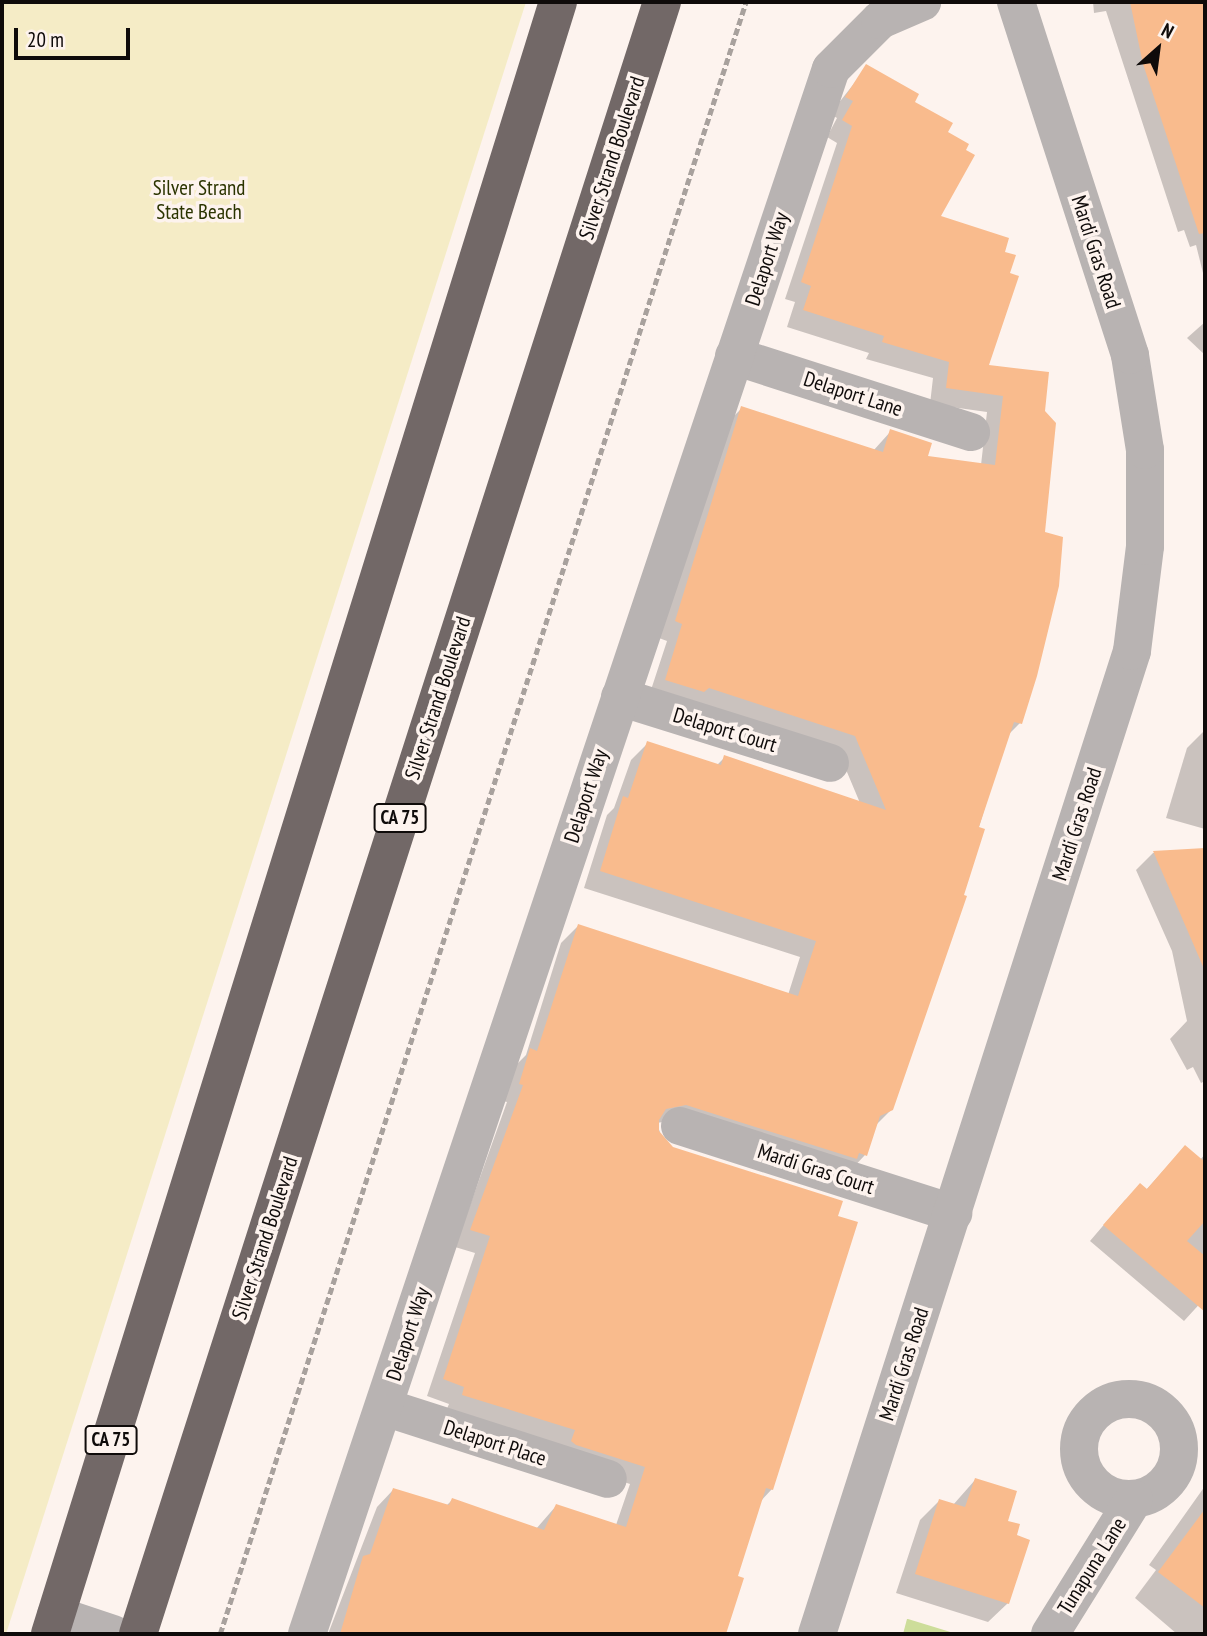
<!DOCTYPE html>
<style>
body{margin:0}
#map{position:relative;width:1207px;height:1636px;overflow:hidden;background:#fdf3ee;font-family:"PT Sans Narrow",sans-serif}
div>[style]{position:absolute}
.green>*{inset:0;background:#cddd9a}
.sand>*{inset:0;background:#f5ecc6}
.shadow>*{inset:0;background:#0003}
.building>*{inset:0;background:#f9bb8d}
.path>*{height:4.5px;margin-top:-2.25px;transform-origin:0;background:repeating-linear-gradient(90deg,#a8a19d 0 7px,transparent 0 10.5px)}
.minor>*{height:38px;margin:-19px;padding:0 19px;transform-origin:19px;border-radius:19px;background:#b8b3b2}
.minor>.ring{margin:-19px;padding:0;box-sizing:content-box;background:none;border:38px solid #b8b3b2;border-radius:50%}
.highway>*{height:38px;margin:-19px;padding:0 19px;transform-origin:19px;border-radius:19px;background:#726867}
span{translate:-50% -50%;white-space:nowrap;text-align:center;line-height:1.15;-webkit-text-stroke:7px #fdf3ee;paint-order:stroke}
.shield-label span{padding:2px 5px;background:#fdf3ee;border:2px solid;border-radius:5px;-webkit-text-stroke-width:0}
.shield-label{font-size:19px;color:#0f0b0a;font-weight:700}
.street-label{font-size:21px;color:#0f0b0a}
.park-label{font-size:21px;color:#2b3400}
.frame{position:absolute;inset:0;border:4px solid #0f0b0a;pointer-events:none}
.north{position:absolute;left:1123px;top:14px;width:70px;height:70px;-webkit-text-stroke:5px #fdf3ee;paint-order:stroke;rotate:28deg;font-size:19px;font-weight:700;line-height:28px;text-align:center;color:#0f0b0a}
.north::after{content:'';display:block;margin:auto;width:24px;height:32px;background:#0f0b0a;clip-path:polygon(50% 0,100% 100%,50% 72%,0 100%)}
.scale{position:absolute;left:14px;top:28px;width:116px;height:32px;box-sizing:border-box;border:4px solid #0f0b0a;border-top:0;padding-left:9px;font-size:21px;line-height:24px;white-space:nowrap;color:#0f0b0a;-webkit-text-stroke:5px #fdf3ee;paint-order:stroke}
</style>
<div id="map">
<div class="green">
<i style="clip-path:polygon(907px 1619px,908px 1619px,957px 1634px,903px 1634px)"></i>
</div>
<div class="sand">
<i style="clip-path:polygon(2px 2px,526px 2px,6px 1634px,2px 1634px)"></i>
</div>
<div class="shadow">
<i style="clip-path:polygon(1093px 2px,1205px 2px,1205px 281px,1196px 245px,1190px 247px,1184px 230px,1178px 232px,1106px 11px,1094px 13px)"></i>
<i style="clip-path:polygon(867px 67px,945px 132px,939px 217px,1003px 253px,987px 367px,1047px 373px,1020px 723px,1007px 736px,892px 1109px,875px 1126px,865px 1155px,849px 1172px,668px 1121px,657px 1123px,772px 1489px,760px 1502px,736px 1577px,728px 1620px,723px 1634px,328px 1634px,377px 1507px,393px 1490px,446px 1506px,452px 1500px,536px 1529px,556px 1506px,616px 1525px,630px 1484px,559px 1461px,446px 1411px,449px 1404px,427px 1396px,475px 1253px,455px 1247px,507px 1102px,503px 1101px,514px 1067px,526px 1055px,561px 943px,578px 926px,788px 995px,800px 957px,584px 888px,607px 815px,614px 808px,631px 760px,648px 743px,717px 765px,725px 757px,860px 803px,839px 753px,649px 696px,667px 641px,659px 638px,725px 425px,742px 408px,873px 451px,891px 431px,925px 458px,981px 465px,987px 412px,930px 404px,933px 378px,866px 359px,869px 353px,787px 327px,795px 302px,785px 299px,837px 143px,827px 137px,837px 118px,830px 114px)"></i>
<i style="clip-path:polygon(1205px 322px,1205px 355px,1187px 338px)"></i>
<i style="clip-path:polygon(1203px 732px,1205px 733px,1205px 829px,1166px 818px,1187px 748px)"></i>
<i style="clip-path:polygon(1205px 850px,1205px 1081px,1201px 1083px,1193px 1067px,1187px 1070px,1170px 1039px,1187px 1021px,1172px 951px,1136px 870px,1153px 853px)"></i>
<i style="clip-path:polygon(1205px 1154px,1205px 1298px,1184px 1321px,1090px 1241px,1125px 1200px,1146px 1190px,1171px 1162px,1200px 1160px)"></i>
<i style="clip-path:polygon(975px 1480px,1005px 1522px,1008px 1603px,988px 1622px,896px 1593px,920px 1520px,939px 1501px,953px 1505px)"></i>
<i style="clip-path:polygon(1205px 1486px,1205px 1634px,1177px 1634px,1135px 1598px,1156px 1570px,1149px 1565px)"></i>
</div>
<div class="building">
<i style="clip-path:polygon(1130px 2px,1205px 2px,1205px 233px,1199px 234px,1143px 64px)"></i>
<i style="clip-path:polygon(866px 64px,919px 94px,915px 102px,953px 123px,948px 132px,969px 144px,966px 150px,975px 155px,941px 216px,1009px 238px,1005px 252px,1016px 255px,1010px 273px,1019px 276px,989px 365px,1049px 372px,1045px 411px,1056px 423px,1045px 532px,1063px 537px,1059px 586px,1037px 676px,1022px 724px,1014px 722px,979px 827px,985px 829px,964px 895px,967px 896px,893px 1110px,880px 1116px,867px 1156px,859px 1153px,857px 1159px,686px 1105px,666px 1109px,659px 1120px,659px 1131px,673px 1147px,843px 1201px,838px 1216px,858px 1222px,773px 1490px,766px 1488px,738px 1576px,744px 1578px,726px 1634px,340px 1634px,363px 1556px,370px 1554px,393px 1488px,449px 1505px,452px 1498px,544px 1530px,556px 1504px,626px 1527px,645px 1467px,576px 1445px,571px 1441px,575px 1430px,462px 1395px,464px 1387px,443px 1379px,490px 1236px,470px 1230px,523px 1085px,519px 1084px,530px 1048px,537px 1051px,578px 924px,798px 996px,816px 941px,600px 871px,623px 796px,628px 798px,647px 741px,721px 765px,724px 755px,886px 810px,855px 736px,709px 688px,704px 692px,665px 680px,682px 624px,675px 621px,741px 406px,883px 452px,890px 429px,932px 443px,928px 456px,995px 465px,1003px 396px,946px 388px,949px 362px,882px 342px,884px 336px,803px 310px,811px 286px,801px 282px,852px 126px,842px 120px,853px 101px,845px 97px)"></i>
<i style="clip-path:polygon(1205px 848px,1205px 971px,1153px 851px)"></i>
<i style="clip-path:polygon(1185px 1145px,1205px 1162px,1205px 1221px,1187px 1241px,1205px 1256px,1205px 1312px,1103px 1225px,1140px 1183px,1147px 1189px)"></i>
<i style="clip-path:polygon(975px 1478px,1017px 1491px,1008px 1521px,1020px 1524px,1017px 1535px,1030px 1540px,1009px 1604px,915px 1574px,939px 1499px,965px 1507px)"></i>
<i style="clip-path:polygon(1205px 1509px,1205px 1608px,1158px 1572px)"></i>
</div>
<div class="path">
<i style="left:220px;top:1634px;width:1715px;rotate:-72.14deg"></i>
</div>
<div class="minor">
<i style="left:734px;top:356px;width:249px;rotate:17.8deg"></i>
<i style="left:620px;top:697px;width:220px;rotate:17.4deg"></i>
<i style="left:680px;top:1126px;width:287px;rotate:17.7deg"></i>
<i class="ring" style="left:1079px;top:1399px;width:62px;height:62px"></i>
<i style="left:384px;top:1407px;width:235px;rotate:17.8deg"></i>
<i style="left:56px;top:1615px;width:60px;rotate:18.4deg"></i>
<i style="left:307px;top:1634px;width:1650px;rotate:-71.49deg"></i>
<i style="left:831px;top:69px;width:69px;rotate:-45deg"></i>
<i style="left:880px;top:20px;width:46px;rotate:-23.2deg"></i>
<i style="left:817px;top:1634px;width:1032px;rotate:-72.23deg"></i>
<i style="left:1132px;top:651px;width:106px;rotate:-82.9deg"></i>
<i style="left:1145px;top:546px;width:96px;rotate:-90deg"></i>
<i style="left:1145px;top:450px;width:96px;rotate:-99deg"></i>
<i style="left:1130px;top:355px;width:371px;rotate:-107.9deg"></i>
<i style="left:1050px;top:1634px;width:159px;rotate:-58.1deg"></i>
</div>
<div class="highway">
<i style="left:50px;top:1634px;width:1709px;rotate:-72.71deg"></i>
<i style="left:138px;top:1634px;width:1714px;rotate:-72.2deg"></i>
</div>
<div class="shield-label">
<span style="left:400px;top:818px">CA 75</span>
<span style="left:111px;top:1440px">CA 75</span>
</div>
<div class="street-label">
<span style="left:612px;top:158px;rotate:-72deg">Silver Strand Boulevard</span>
<span style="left:1096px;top:252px;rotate:72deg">Mardi Gras Road</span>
<span style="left:767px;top:259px;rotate:-72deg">Delaport Way</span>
<span style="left:853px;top:394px;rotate:18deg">Delaport Lane</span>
<span style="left:438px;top:698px;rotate:-72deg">Silver Strand Boulevard</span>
<span style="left:725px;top:730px;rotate:17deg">Delaport Court</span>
<span style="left:586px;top:796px;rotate:-72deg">Delaport Way</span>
<span style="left:1077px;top:824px;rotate:-72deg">Mardi Gras Road</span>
<span style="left:816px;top:1169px;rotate:18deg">Mardi Gras Court</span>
<span style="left:265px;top:1238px;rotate:-72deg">Silver Strand Boulevard</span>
<span style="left:408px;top:1334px;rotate:-72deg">Delaport Way</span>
<span style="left:904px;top:1364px;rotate:-72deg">Mardi Gras Road</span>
<span style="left:495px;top:1443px;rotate:18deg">Delaport Place</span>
<span style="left:1092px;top:1566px;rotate:-58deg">Tunapuna Lane</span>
</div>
<div class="park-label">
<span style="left:199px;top:200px">Silver Strand<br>State Beach</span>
</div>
<div class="frame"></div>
<div class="north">N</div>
<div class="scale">20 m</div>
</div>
